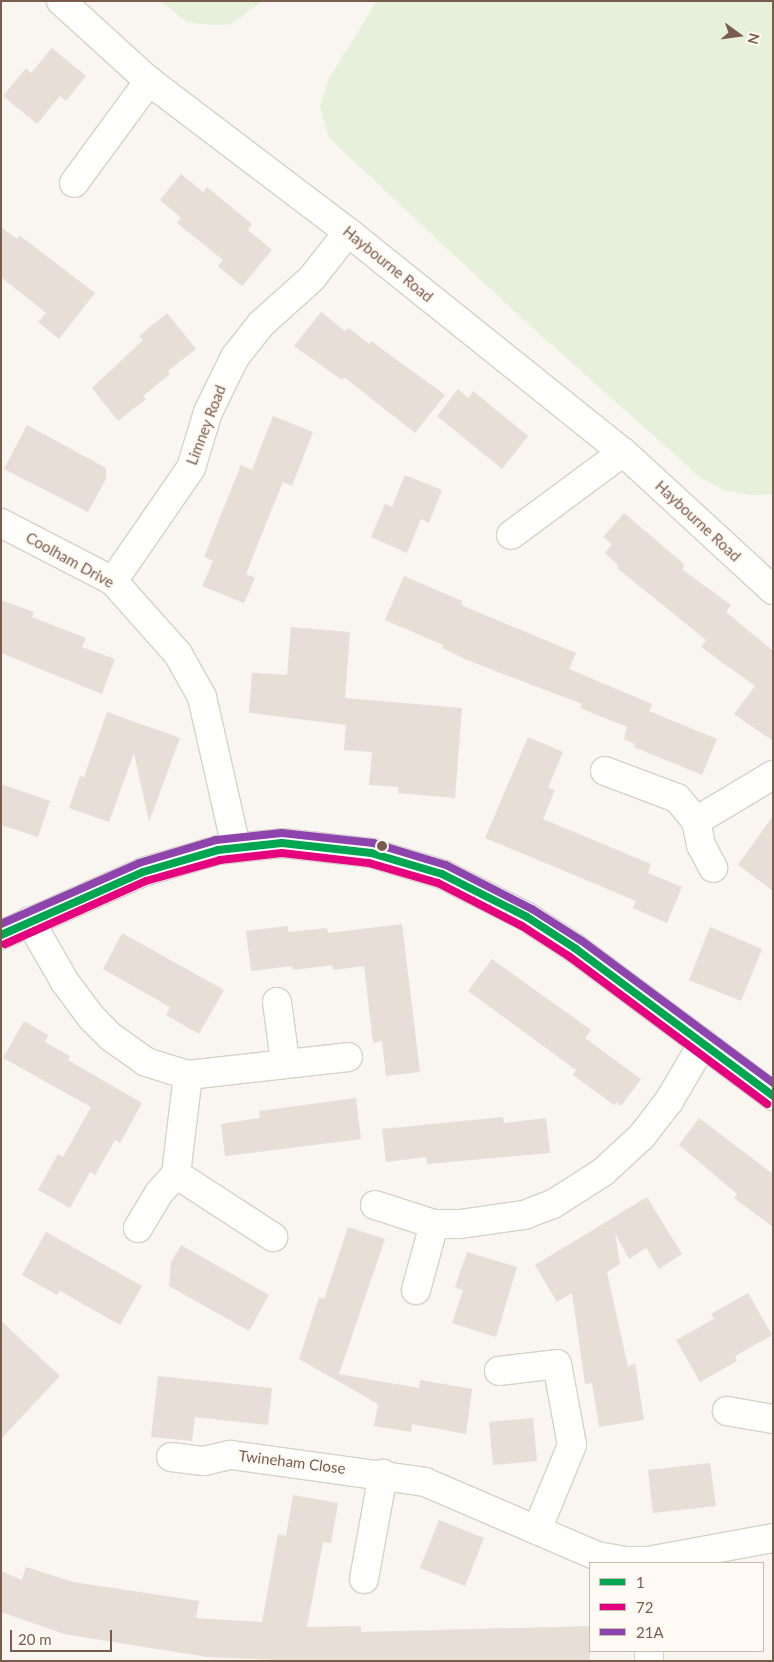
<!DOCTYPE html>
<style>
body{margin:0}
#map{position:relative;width:774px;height:1662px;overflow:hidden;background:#f9f5f0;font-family:Lato,sans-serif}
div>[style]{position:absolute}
.green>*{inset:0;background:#e7f0db}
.building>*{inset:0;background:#e6ded7}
.roads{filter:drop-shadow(1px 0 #d7d1cb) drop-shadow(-1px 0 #d7d1cb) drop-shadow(0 1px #d7d1cb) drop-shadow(0 -1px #d7d1cb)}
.minor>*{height:28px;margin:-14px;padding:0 14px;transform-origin:14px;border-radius:14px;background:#fefefd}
.bus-1>*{height:8px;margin:-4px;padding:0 4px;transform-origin:4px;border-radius:4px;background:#00a651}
.bus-2>*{height:8px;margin:-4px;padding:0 4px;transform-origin:4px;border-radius:4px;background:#e5007d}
.bus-3>*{height:8px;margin:-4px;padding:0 4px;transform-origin:4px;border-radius:4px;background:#8e44ad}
.dots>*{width:14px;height:14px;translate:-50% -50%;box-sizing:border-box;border:2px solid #fffaf3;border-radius:50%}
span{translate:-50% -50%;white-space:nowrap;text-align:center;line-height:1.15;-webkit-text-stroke:4px #fffaf3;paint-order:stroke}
.street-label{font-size:15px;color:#7a5c4d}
.frame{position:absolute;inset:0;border:2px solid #7a5c4d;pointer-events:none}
.legend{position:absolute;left:589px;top:1562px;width:175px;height:90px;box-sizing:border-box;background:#fffaf3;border:1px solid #cabbb1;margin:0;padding:6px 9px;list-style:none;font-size:15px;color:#7a5c4d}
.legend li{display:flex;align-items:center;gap:10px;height:25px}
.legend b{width:25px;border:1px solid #cabbb1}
.north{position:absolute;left:714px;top:10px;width:50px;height:50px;-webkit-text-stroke:4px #fffaf3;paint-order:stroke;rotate:104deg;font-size:14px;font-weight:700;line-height:20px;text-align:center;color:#7a5c4d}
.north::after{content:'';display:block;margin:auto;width:18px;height:22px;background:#7a5c4d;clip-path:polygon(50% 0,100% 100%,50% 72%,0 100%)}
.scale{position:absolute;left:10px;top:1630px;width:102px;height:22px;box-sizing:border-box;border:2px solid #7a5c4d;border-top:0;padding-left:6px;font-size:15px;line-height:18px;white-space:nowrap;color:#7a5c4d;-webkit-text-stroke:4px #fffaf3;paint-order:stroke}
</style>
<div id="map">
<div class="green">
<i style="clip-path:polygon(160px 1px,263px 1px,231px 24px,213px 25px,187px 22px)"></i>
<i style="clip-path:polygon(377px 1px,773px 1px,773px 494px,752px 495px,724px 490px,701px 478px,515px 312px,329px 138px,320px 107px,328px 80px)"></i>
</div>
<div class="building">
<i style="clip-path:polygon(52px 48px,86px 76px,66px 101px,60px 96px,37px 124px,3px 96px,26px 68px,31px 73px)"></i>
<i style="clip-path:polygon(181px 174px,203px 192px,207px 187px,252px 224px,248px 230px,272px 250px,242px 286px,218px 266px,223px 260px,177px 223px,181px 218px,160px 200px)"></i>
<i style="clip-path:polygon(1px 227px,17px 239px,19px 235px,95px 293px,59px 339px,38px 322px,46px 313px,1px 277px)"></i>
<i style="clip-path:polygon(321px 312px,345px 331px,349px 328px,369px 344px,371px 341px,445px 395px,415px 433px,344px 377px,342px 380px,294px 346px)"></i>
<i style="clip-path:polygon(167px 313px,196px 349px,168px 371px,170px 374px,143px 396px,146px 399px,118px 421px,92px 388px,143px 340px,139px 336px)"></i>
<i style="clip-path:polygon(458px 389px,468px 398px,473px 391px,528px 436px,502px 469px,437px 416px)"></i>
<i style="clip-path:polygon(273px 416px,313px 432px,292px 486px,283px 482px,271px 511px,246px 574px,255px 578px,244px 603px,202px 586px,213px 561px,204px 557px,241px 465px,252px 470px)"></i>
<i style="clip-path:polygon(27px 425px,106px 468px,106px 479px,88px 512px,4px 469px)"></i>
<i style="clip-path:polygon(405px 475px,442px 490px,429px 523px,421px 519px,407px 553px,371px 537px,385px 504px,392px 507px)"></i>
<i style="clip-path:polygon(624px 513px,684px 564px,683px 570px,731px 605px,726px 612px,773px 651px,773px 741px,734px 714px,755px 686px,701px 647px,706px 640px,617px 568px,618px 565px,605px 553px,612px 544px,603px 537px)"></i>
<i style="clip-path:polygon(404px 576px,462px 601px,461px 605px,576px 653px,569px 669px,652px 704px,649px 711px,717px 739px,702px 775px,634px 747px,635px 744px,624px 739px,627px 727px,580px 708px,582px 704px,467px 660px,442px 648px,443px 645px,385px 620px)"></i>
<i style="clip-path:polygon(1px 600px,34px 612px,32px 617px,86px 638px,82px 647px,115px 659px,102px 694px,1px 653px)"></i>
<i style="clip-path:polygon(291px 627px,350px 632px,345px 698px,462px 708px,455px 798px,398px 793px,398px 787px,369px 785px,372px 752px,344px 750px,346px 725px,249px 713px,252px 673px,287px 675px)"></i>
<i style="clip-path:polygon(107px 712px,180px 738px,149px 822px,134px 753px,109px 822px,69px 808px,80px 776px,84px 777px)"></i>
<i style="clip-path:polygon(528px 737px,563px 752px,548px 788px,555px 790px,543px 819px,651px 864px,648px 873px,682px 887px,667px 923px,633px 908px,636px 901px,485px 838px)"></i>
<i style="clip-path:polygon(1px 784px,50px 801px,38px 837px,1px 825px)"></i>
<i style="clip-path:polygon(773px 816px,773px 891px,738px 865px)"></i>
<i style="clip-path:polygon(402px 924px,420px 1072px,386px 1076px,382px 1041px,373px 1043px,364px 966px,333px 970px,332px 965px,293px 970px,292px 966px,251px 971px,246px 931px,288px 926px,288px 932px,327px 928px,328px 933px)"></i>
<i style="clip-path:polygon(710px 927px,762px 949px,741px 1001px,689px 980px)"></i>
<i style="clip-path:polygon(122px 933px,224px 990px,199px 1034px,166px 1015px,170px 1007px,103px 969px)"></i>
<i style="clip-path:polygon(492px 959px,591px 1030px,585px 1038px,641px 1079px,621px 1106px,617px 1102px,614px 1105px,573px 1075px,576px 1070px,468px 991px)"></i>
<i style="clip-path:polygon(24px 1021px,48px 1035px,45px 1042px,70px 1056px,68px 1060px,142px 1103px,120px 1143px,115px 1140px,95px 1175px,90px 1172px,70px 1208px,38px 1190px,58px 1154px,63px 1157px,91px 1107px,3px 1058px)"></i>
<i style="clip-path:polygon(356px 1098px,361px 1139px,225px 1156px,221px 1124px,260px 1118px,259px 1111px)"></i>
<i style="clip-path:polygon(503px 1117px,504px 1123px,546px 1118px,550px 1153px,427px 1164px,426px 1157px,386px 1162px,382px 1129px)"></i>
<i style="clip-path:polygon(699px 1118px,773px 1174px,773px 1227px,734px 1198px,737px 1194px,679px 1145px)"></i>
<i style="clip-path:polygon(647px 1197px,682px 1254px,659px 1269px,646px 1248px,629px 1259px,615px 1233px,620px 1264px,607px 1272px,628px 1367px,635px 1363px,644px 1420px,599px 1427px,592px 1383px,585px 1384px,572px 1293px,557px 1302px,535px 1265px)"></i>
<i style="clip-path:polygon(348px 1227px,385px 1239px,339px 1374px,419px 1388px,420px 1380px,472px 1389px,466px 1434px,412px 1424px,411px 1432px,374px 1426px,378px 1404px,299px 1359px,319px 1297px,324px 1299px)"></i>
<i style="clip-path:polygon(46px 1232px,142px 1286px,120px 1325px,60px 1291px,57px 1295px,22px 1275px)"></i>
<i style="clip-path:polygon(181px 1245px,269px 1295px,249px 1331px,169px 1286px,171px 1262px)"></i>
<i style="clip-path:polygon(467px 1252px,517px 1267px,496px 1337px,452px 1323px,463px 1290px,455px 1287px)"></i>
<i style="clip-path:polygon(748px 1293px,772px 1335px,735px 1356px,737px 1361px,700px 1382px,676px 1340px,714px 1319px,711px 1314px)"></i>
<i style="clip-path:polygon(1px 1321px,60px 1376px,1px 1439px)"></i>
<i style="clip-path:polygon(158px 1376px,272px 1388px,268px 1425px,195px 1417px,192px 1441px,151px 1437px)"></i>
<i style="clip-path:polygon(533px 1418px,537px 1461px,493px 1465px,489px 1422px)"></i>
<i style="clip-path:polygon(710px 1463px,716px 1506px,653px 1513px,648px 1470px)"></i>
<i style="clip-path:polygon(293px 1495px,338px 1503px,331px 1543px,323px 1542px,307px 1627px,361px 1626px,361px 1632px,590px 1626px,590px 1661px,307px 1661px,207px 1657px,64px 1634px,1px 1612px,1px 1571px,22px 1580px,26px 1567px,73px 1582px,199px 1601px,196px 1618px,262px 1622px,278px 1534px,286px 1536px)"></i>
<i style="clip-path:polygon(439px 1520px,484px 1538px,465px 1586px,420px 1568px)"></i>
</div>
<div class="roads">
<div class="minor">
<i style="left:61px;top:1px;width:119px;rotate:42.3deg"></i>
<i style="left:149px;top:81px;width:250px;rotate:37.2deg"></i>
<i style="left:348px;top:232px;width:352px;rotate:38.7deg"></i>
<i style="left:623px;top:452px;width:204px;rotate:42.6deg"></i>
<i style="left:74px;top:183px;width:127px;rotate:-53.7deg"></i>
<i style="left:1px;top:523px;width:126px;rotate:27.4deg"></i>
<i style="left:113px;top:581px;width:98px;rotate:48.3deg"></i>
<i style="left:178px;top:654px;width:49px;rotate:60.8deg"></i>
<i style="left:202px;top:697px;width:154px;rotate:77.2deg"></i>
<i style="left:511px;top:535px;width:139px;rotate:-36.5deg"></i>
<i style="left:113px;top:581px;width:137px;rotate:-55.4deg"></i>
<i style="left:191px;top:468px;width:59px;rotate:-73.1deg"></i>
<i style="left:208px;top:412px;width:61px;rotate:-63.9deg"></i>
<i style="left:235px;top:357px;width:42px;rotate:-51.8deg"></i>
<i style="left:261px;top:324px;width:69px;rotate:-42deg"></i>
<i style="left:312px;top:278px;width:58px;rotate:-52deg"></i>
<i style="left:605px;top:771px;width:77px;rotate:20.6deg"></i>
<i style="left:677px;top:798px;width:30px;rotate:50deg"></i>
<i style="left:696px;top:821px;width:90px;rotate:-30.9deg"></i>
<i style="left:696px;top:821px;width:25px;rotate:78deg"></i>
<i style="left:701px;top:845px;width:26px;rotate:62deg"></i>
<i style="left:30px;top:921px;width:70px;rotate:60.2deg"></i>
<i style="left:65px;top:982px;width:44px;rotate:53.4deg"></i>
<i style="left:91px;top:1017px;width:28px;rotate:45deg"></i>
<i style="left:111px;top:1037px;width:43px;rotate:35.5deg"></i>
<i style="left:146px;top:1062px;width:44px;rotate:17.2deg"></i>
<i style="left:188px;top:1075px;width:161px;rotate:-6.4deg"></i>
<i style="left:1px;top:935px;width:155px;rotate:-23.9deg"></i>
<i style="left:143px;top:872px;width:78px;rotate:-16.3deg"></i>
<i style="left:218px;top:850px;width:64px;rotate:-6.2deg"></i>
<i style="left:282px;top:843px;width:90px;rotate:6.4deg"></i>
<i style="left:371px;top:853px;width:74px;rotate:16.5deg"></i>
<i style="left:442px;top:874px;width:95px;rotate:26.8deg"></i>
<i style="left:527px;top:917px;width:59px;rotate:33.1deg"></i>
<i style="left:576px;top:949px;width:246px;rotate:36.7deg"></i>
<i style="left:277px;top:1002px;width:61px;rotate:82.4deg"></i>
<i style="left:176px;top:1174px;width:116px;rotate:33deg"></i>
<i style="left:375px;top:1205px;width:62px;rotate:17.9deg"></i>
<i style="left:434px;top:1224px;width:26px"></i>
<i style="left:460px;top:1224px;width:65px;rotate:-8deg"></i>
<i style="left:524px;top:1215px;width:31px;rotate:-21deg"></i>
<i style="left:553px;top:1204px;width:59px;rotate:-32.6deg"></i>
<i style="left:603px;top:1172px;width:53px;rotate:-42.7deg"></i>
<i style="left:642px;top:1136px;width:44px;rotate:-52.4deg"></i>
<i style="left:669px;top:1101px;width:67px;rotate:-59.6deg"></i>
<i style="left:138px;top:1228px;width:41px;rotate:-59deg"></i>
<i style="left:159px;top:1193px;width:25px;rotate:-48deg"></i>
<i style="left:176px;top:1174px;width:100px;rotate:-83.1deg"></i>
<i style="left:416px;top:1290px;width:68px;rotate:-74.7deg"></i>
<i style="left:499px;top:1371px;width:58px;rotate:-6.9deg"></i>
<i style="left:557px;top:1364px;width:82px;rotate:79.5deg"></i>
<i style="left:572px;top:1445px;width:92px;rotate:112.4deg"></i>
<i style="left:727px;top:1411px;width:47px;rotate:9.9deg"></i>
<i style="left:171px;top:1457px;width:33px;rotate:7deg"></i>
<i style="left:204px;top:1461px;width:28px;rotate:-13deg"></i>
<i style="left:231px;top:1455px;width:196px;rotate:7.9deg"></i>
<i style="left:425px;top:1482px;width:187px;rotate:23.3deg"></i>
<i style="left:597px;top:1556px;width:29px;rotate:10deg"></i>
<i style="left:626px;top:1561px;width:22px"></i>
<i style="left:648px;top:1561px;width:127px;rotate:-10.4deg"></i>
<i style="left:364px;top:1579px;width:107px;rotate:-79.7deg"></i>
<i style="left:649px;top:1651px;width:10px;rotate:90deg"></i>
</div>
</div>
<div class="bus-1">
<i style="left:1px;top:935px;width:155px;rotate:-23.9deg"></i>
<i style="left:143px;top:872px;width:78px;rotate:-16.3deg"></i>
<i style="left:218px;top:850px;width:64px;rotate:-6.2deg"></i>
<i style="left:282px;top:843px;width:90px;rotate:6.4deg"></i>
<i style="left:371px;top:853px;width:74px;rotate:16.5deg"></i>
<i style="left:442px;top:874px;width:95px;rotate:26.8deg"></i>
<i style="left:527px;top:917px;width:59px;rotate:33.1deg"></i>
<i style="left:576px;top:949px;width:246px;rotate:36.7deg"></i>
</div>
<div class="bus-2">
<i style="left:5px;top:944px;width:154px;rotate:-24.1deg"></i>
<i style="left:146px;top:881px;width:77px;rotate:-15.8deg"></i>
<i style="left:220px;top:860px;width:62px;rotate:-6.4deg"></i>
<i style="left:282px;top:853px;width:88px;rotate:6.6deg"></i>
<i style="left:369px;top:863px;width:72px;rotate:16.2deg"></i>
<i style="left:438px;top:883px;width:94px;rotate:27.1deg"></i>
<i style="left:522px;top:926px;width:57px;rotate:32.9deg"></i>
<i style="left:570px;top:957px;width:246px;rotate:36.7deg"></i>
</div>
<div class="bus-3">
<i style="left:1px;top:924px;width:151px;rotate:-23.8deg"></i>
<i style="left:139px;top:863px;width:80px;rotate:-16.6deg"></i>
<i style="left:216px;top:840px;width:66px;rotate:-6.1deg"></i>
<i style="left:282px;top:833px;width:92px;rotate:6.3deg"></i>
<i style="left:373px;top:843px;width:76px;rotate:16.8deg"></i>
<i style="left:446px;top:865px;width:97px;rotate:27.1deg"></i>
<i style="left:532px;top:909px;width:59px;rotate:32.6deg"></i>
<i style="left:582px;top:941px;width:238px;rotate:36.6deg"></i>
</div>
<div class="dots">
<i style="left:382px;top:846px;background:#7a5c4d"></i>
</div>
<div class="street-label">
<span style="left:388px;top:264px;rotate:39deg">Haybourne Road</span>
<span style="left:206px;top:425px;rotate:-69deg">Limney Road</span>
<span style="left:698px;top:521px;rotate:43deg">Haybourne Road</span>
<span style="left:70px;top:560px;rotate:29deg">Coolham Drive</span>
<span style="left:292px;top:1462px;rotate:7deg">Twineham Close</span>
</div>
<div class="frame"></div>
<ul class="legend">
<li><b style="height:6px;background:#00a651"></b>1</li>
<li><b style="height:6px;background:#e5007d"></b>72</li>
<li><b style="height:6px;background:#8e44ad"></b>21A</li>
</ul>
<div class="north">N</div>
<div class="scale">20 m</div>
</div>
